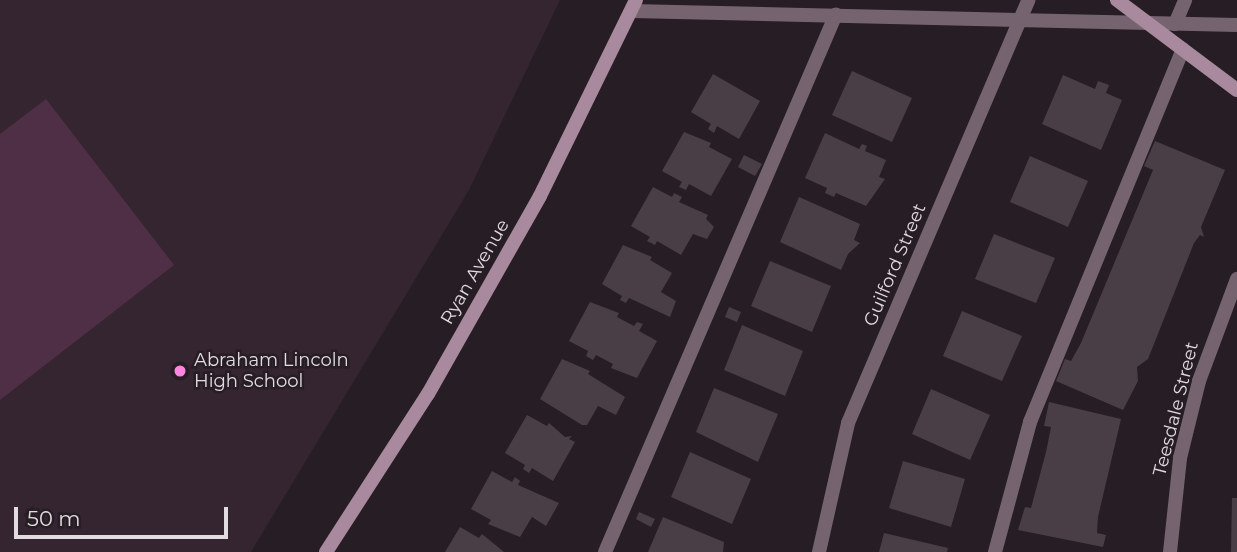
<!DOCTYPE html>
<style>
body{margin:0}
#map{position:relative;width:1237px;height:552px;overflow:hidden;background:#271d24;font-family:Montserrat,sans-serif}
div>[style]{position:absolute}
.built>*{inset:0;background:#352530}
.green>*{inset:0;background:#4f2f46}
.building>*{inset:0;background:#4a3e46}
.lane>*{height:14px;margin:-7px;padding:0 7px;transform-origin:7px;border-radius:7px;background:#766370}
.street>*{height:14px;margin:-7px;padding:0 7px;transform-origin:7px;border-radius:7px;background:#766370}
.secondary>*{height:14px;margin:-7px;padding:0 7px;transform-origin:7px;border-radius:7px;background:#a8899e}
.dots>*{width:19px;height:19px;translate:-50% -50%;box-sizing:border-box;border:4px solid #271d24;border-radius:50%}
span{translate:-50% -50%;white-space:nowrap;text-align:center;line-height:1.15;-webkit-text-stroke:5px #271d24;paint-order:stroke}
.street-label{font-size:18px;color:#e2dbe0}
.poi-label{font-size:18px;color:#e2dbe0}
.left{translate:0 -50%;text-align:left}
.scale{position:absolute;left:14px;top:507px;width:214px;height:32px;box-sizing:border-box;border:4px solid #e2dbe0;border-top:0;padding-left:9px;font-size:21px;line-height:24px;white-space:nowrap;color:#e2dbe0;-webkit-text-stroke:5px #271d24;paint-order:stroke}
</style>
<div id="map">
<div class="built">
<i style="clip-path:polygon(0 0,560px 0,469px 190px,251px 552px,0 552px)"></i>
</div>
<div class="green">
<i style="clip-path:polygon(46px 99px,174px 265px,0 400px,0 134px)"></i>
</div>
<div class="building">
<i style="clip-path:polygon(852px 71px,912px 98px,892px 142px,832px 115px)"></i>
<i style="clip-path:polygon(713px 74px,760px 101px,739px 139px,717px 126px,714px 133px,708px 129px,711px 124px,691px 112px)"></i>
<i style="clip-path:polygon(1063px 75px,1095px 89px,1098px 81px,1109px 85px,1106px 93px,1122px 100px,1101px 150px,1042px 124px)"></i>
<i style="clip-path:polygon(684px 132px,711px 143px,709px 147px,732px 159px,711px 196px,689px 184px,686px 190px,679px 187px,682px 182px,662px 171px)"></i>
<i style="clip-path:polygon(825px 133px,859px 149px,862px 144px,867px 146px,865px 151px,886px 160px,879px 177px,885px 179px,866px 206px,836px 193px,834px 197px,825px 193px,827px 188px,805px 178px)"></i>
<i style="clip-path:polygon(1155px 141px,1225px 170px,1201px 227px,1204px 237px,1200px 235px,1194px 243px,1148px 359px,1137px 367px,1138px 381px,1123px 410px,1056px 381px,1065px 359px,1071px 361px,1081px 343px,1153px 170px,1144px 166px)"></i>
<i style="clip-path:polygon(744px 155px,762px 164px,755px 176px,738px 167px)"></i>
<i style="clip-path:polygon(1030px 156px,1088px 181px,1068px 227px,1010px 202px)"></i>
<i style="clip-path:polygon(653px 187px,672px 197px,674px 193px,682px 197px,679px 202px,708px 215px,706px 219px,714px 227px,707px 239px,693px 234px,681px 255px,657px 241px,655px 245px,647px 241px,650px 237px,631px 226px)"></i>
<i style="clip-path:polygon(799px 197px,860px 224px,854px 240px,860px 243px,848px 254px,841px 270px,780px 242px)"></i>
<i style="clip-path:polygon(994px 234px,1055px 258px,1036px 303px,975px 279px)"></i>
<i style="clip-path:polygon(623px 245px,652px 257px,650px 260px,672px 273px,661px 292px,676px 301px,670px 317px,629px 298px,626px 303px,620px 300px,622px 296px,602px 284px)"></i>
<i style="clip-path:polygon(770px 261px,831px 286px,812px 332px,751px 306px)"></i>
<i style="clip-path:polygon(590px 302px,619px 313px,617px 317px,634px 326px,637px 322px,643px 324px,639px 331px,657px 341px,637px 378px,611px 368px,613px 364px,596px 355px,593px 360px,586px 356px,588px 351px,569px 341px)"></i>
<i style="clip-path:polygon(729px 307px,741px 312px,737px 322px,725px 317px)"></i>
<i style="clip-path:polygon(962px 311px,1022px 336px,1002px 381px,943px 356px)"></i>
<i style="clip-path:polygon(742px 325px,803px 351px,785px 396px,724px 370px)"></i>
<i style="clip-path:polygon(562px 359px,590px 371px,588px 374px,625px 397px,616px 415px,598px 406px,587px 425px,582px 425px,540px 399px)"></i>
<i style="clip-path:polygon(714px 388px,778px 414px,758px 462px,696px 432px)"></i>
<i style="clip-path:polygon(931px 389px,990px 415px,970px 460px,912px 434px)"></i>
<i style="clip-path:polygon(1049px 402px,1121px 419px,1098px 517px,1097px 533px,1106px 535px,1103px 547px,1018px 530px,1025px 507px,1031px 508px,1046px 452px,1051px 427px,1044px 426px)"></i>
<i style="clip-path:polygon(527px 415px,547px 426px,549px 423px,565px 437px,572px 436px,569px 439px,575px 442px,553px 481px,532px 468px,529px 473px,523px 469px,525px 465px,505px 453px)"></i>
<i style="clip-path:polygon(690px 452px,751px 479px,732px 524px,671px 497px)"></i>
<i style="clip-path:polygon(903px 461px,965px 479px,951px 527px,889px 508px)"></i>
<i style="clip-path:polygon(492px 471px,512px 482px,515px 477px,520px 481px,518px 485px,559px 503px,546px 526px,532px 517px,520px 537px,488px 524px,491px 520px,471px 509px)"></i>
<i style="clip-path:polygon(1232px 498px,1237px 498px,1237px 552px,1231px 552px)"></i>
<i style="clip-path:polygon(639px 512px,655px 519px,651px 527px,636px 519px)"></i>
<i style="clip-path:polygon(663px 517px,724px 542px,723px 552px,648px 552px)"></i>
<i style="clip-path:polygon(460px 527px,479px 538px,482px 534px,504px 552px,445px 552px)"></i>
<i style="clip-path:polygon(884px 533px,948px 548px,947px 552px,879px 552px)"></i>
</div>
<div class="lane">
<i style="left:1175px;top:24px;width:26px;rotate:-67deg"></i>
<i style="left:605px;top:552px;width:585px;rotate:-66.76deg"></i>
<i style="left:995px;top:552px;width:135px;rotate:-74.9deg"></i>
<i style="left:1030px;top:422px;width:403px;rotate:-67.7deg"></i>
</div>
<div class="street">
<i style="left:632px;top:11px;width:605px;rotate:1.33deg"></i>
<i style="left:819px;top:552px;width:132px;rotate:-77.3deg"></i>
<i style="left:848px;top:423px;width:460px;rotate:-66.9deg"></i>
<i style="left:1170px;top:552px;width:95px;rotate:-83.9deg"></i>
<i style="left:1180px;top:458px;width:79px;rotate:-76.1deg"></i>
<i style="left:1199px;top:381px;width:109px;rotate:-69.6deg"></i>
</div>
<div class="secondary">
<i style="left:1117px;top:0;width:150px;rotate:36.9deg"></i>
<i style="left:326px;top:552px;width:188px;rotate:-57.2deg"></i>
<i style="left:428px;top:394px;width:227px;rotate:-60.5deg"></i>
<i style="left:540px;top:196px;width:218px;rotate:-63.9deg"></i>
</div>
<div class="dots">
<i style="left:180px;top:371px;background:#fe85df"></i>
</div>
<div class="street-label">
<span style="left:895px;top:265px;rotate:-67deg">Guilford Street</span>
<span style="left:475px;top:272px;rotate:-60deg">Ryan Avenue</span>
<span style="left:1176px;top:409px;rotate:-76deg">Teesdale Street</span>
</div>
<div class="poi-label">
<span class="left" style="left:194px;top:371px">Abraham Lincoln<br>High School</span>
</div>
<div class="scale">50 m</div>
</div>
